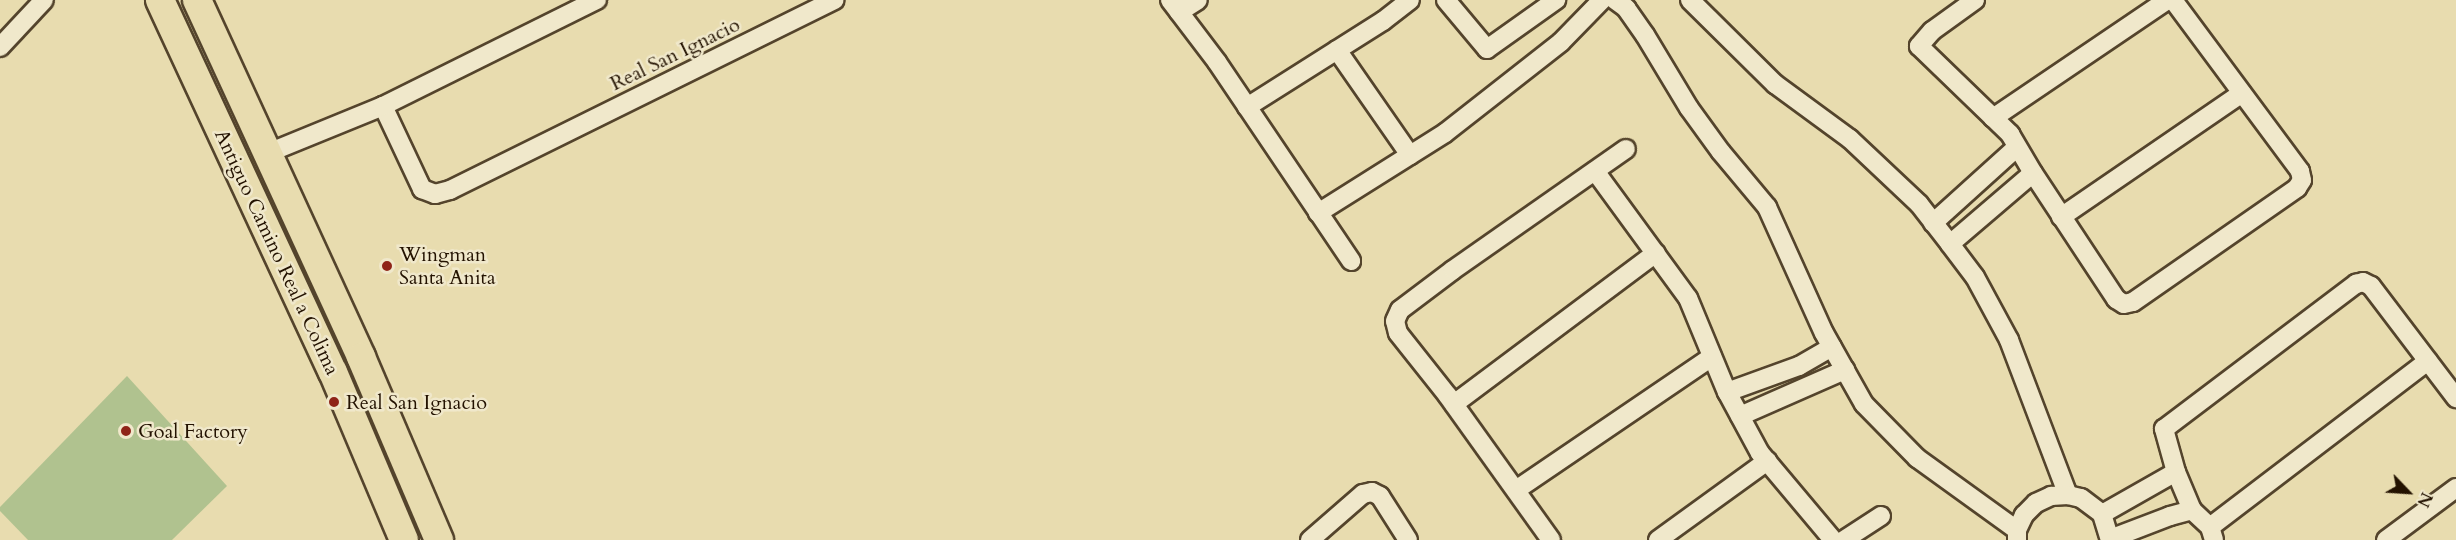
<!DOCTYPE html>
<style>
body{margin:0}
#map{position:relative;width:2456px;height:540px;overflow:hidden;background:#e8dcaf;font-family:Cardo,serif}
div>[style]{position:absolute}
.green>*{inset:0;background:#b0c28f}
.roads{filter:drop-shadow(2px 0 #54442c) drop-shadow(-2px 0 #54442c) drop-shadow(0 2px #54442c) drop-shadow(0 -2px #54442c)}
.street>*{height:18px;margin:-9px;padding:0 9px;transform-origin:9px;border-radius:9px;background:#f0e8cb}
.primary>*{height:28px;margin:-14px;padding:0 14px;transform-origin:14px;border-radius:14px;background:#e8dcaf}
.dots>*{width:16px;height:16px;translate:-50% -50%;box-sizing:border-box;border:3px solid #f0e8cb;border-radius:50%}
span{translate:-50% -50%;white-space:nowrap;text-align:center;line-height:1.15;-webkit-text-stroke:5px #f0e8cb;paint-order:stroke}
.street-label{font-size:20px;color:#231200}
.poi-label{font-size:20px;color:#231200}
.left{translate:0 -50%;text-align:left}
.north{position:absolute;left:2378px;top:462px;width:60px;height:60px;-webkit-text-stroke:4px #f0e8cb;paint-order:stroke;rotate:115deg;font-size:16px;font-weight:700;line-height:24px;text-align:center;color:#231200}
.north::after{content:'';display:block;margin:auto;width:21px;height:27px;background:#231200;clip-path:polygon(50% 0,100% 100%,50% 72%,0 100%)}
</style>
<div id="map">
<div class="green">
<i style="clip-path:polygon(127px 376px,227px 486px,172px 540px,28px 540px,0 511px,0 507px)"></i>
</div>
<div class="roads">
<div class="street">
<i style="left:1170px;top:0;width:78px;rotate:52.8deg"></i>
<i style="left:1217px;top:62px;width:240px;rotate:56deg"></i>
<i style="left:1446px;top:0;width:64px;rotate:50.1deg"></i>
<i style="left:1487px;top:49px;width:85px;rotate:-35.4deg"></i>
<i style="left:1615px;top:0;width:14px;rotate:36deg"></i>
<i style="left:1626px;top:8px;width:33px;rotate:55deg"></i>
<i style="left:1645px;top:35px;width:85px;rotate:58.9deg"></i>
<i style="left:1689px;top:108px;width:54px;rotate:54deg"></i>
<i style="left:1721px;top:152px;width:72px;rotate:50.1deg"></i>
<i style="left:1767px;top:207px;width:138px;rotate:65.7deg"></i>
<i style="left:1824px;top:333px;width:81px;rotate:60.6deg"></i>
<i style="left:1864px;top:404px;width:76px;rotate:45.5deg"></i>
<i style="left:1917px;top:458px;width:123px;rotate:35.8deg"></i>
<i style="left:1690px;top:0;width:120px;rotate:44.7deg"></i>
<i style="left:1775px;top:84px;width:93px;rotate:36.3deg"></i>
<i style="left:1850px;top:139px;width:95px;rotate:43.3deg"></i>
<i style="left:1919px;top:204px;width:51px;rotate:52.2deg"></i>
<i style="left:1950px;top:244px;width:41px;rotate:52.9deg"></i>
<i style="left:1975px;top:277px;width:72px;rotate:61.6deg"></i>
<i style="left:2009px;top:340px;width:166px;rotate:69.2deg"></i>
<i style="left:1975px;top:0;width:53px;rotate:144.2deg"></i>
<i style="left:1932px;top:31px;width:20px;rotate:131deg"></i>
<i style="left:1919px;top:46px;width:127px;rotate:44deg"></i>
<i style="left:2010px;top:134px;width:45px;rotate:59.5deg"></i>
<i style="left:2033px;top:173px;width:151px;rotate:56.6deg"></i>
<i style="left:2116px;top:299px;width:9px;rotate:32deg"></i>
<i style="left:2124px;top:304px;width:9px;rotate:-13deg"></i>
<i style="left:2133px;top:302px;width:200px;rotate:-34.8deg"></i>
<i style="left:2297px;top:188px;width:9px;rotate:-58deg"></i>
<i style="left:2302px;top:180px;width:9px;rotate:-103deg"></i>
<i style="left:2300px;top:171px;width:213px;rotate:-126.6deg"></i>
<i style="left:1179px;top:12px;width:22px;rotate:-32deg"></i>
<i style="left:0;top:47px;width:64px;rotate:-46.9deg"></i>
<i style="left:1337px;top:50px;width:128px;rotate:55.2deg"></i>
<i style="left:383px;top:106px;width:92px;rotate:64.8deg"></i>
<i style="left:422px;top:189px;width:14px;rotate:21deg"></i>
<i style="left:435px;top:194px;width:16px;rotate:-15deg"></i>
<i style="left:450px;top:190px;width:429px;rotate:-26.3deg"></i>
<i style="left:1247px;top:107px;width:161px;rotate:-32.3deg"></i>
<i style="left:1383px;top:21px;width:34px;rotate:-38deg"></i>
<i style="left:1993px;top:118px;width:210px;rotate:-34.1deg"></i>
<i style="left:268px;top:153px;width:124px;rotate:-22.2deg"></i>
<i style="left:383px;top:106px;width:239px;rotate:-26.4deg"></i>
<i style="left:1595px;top:171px;width:157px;rotate:53.8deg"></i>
<i style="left:1688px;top:298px;width:102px;rotate:67.5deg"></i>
<i style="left:1727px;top:392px;width:69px;rotate:61.6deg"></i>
<i style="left:1760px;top:453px;width:114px;rotate:50deg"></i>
<i style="left:1318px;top:213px;width:150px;rotate:-32.2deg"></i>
<i style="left:1445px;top:133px;width:147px;rotate:-38.1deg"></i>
<i style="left:1561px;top:42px;width:59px;rotate:-45.7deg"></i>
<i style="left:2061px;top:217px;width:219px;rotate:-34.4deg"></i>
<i style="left:1933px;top:223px;width:113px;rotate:-42.1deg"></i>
<i style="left:1950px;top:244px;width:109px;rotate:-40.5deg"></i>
<i style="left:1727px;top:392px;width:77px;rotate:-19.9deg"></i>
<i style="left:1799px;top:366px;width:38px;rotate:-30deg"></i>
<i style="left:1454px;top:404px;width:252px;rotate:-36.8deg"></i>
<i style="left:1740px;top:416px;width:115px;rotate:-23.7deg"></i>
<i style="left:1516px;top:490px;width:237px;rotate:-34.2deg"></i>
<i style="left:2102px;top:514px;width:85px;rotate:-29.6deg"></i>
<i style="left:2210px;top:527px;width:274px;rotate:-37.3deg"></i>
<i style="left:2110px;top:539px;width:64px;rotate:-21deg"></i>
<i style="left:2170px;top:516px;width:23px;rotate:-15deg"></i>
<i style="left:1310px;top:540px;width:70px;rotate:-41deg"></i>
<i style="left:1363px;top:494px;width:9px;rotate:-13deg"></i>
<i style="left:1372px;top:492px;width:9px;rotate:27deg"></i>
<i style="left:1380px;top:496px;width:52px;rotate:57.5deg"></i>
<i style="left:1551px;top:540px;width:177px;rotate:-125.6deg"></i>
<i style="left:1448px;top:396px;width:80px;rotate:-128.4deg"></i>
<i style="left:1398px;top:333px;width:12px;rotate:-104deg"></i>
<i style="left:1395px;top:321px;width:12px;rotate:-66deg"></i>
<i style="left:1400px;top:310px;width:66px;rotate:-37deg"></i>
<i style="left:1453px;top:270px;width:211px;rotate:-35deg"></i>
<i style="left:1658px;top:540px;width:135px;rotate:-35.9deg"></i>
<i style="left:1844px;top:540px;width:44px;rotate:-33deg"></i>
<i style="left:2017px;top:540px;width:10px;rotate:-90deg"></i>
<i style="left:2017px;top:530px;width:17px;rotate:-65deg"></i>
<i style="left:2024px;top:515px;width:17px;rotate:-45deg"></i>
<i style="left:2036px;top:503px;width:17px;rotate:-25deg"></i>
<i style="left:2051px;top:496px;width:17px;rotate:-3deg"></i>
<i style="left:2068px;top:495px;width:13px;rotate:13deg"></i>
<i style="left:2081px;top:498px;width:26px;rotate:37deg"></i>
<i style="left:2102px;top:514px;width:27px;rotate:73deg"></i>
<i style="left:2214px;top:540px;width:14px;rotate:-107deg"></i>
<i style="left:2210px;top:527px;width:25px;rotate:-137deg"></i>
<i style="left:2192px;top:510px;width:41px;rotate:-112.8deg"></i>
<i style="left:2176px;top:472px;width:45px;rotate:-105.6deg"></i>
<i style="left:2164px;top:429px;width:241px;rotate:-37.1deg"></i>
<i style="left:2356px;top:284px;width:7px;rotate:-16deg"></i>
<i style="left:2363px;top:282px;width:9px;rotate:27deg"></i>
<i style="left:2371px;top:286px;width:141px;rotate:52.8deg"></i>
<i style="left:2386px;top:540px;width:87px;rotate:-36.6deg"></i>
</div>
<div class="primary">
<i style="left:160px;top:0;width:410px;rotate:65.1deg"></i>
<i style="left:333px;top:372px;width:182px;rotate:67.1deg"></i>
<i style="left:197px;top:0;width:393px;rotate:65.3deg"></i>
<i style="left:361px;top:357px;width:199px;rotate:66.9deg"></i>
</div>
</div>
<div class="dots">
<i style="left:387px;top:266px;background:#8f2418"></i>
<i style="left:334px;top:402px;background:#8f2418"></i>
<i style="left:126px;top:431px;background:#8f2418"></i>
</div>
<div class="street-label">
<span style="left:675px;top:54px;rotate:-26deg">Real San Ignacio</span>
<span style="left:277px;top:252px;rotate:65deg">Antiguo Camino Real a Colima</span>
</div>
<div class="poi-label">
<span class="left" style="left:399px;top:266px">Wingman<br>Santa Anita</span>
<span class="left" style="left:346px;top:402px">Real San Ignacio</span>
<span class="left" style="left:138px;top:431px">Goal Factory</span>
</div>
<div class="north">N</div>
</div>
